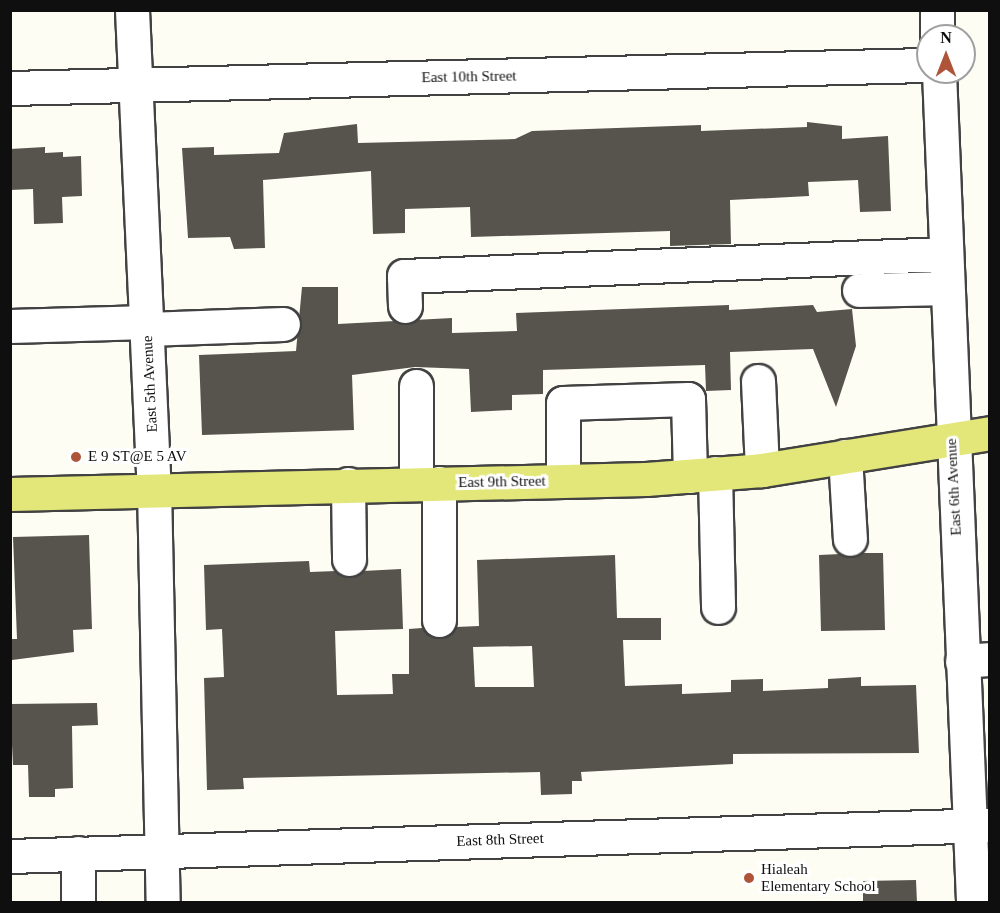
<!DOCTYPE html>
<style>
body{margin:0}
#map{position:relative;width:1000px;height:913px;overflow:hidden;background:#fdfdf3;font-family:"Times New Roman",serif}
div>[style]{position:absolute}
.building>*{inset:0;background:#57544d}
.roads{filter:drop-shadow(2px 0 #424242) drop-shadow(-2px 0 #424242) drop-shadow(0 2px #424242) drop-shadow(0 -2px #424242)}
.minor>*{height:33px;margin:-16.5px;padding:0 16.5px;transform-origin:16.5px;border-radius:16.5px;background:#fff}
.major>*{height:33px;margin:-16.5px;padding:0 16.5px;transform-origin:16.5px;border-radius:16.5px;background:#e3e779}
.dots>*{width:16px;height:16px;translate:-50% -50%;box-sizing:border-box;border:3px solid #fff;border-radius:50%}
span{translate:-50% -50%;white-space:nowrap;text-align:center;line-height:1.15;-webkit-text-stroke:6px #fff;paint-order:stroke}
.street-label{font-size:15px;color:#0f0f0f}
.poi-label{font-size:15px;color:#0f0f0f}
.left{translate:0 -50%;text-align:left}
.frame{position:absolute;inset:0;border:12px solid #0f0f0f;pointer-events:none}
.north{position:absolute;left:916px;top:24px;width:60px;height:60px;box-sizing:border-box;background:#fff;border:2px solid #9f9f9f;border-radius:50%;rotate:0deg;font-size:16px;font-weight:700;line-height:24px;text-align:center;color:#0f0f0f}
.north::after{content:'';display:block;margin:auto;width:21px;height:27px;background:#ae5438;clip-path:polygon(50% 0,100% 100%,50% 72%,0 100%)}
</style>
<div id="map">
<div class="building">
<i style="clip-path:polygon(807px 122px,842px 126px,842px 139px,888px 136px,891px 211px,860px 212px,858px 180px,808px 182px,809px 196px,730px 200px,731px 244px,670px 246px,670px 231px,471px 237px,470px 207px,405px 209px,405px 233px,373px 234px,371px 171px,263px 180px,265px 248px,234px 249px,230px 237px,188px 238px,182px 148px,214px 147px,214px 155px,279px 153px,284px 133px,357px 124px,358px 143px,515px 139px,532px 131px,701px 125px,701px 131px,807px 127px)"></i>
<i style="clip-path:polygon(45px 147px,45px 153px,63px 152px,63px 157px,81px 156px,82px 196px,62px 197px,63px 223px,34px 224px,33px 189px,10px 190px,10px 149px)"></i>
<i style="clip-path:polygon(302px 287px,338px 287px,338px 324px,452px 318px,452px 333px,517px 331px,516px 313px,729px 305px,729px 310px,813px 305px,817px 312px,852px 309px,856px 346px,836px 407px,813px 349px,730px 352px,731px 390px,706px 391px,705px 365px,543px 370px,543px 394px,512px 395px,512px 410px,471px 412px,469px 369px,415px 367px,352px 375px,354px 430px,202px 435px,199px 355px,296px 351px)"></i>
<i style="clip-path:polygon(89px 535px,92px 629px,73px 630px,74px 652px,12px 660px,12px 639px,17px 639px,13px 537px)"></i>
<i style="clip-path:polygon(862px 553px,883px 553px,885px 630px,821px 631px,819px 555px)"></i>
<i style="clip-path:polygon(evenodd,615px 555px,617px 618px,661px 618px,661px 640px,623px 640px,625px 686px,682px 684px,682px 694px,731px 692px,731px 680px,763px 679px,763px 691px,828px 688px,828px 679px,861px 677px,861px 686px,916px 685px,919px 753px,733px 754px,733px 764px,581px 772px,582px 781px,572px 781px,572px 794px,541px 795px,540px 772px,243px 778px,244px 789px,207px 790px,204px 678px,224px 677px,222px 629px,206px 630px,204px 565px,309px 561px,310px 572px,336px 571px,349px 578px,363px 571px,401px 569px,403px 629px,335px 631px,337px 695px,393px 694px,392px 674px,409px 674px,409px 629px,422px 628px,440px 639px,456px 627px,479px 626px,477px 560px,615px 555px,532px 646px,534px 687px,475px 687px,473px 647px,532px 646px)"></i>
<i style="clip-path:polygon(97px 703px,98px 725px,72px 726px,73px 788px,55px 789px,55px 797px,29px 797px,28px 765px,13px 765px,10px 704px)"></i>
<i style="clip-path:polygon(916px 880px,917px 903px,863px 903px,863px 881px)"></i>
</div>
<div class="roads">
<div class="minor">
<i style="left:132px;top:10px;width:479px;rotate:87.4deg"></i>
<i style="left:154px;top:488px;width:414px;rotate:88.8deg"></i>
<i style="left:937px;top:10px;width:26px;rotate:90deg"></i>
<i style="left:939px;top:72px;width:831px;rotate:87.65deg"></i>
<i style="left:10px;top:88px;width:918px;rotate:-1.44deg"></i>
<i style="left:859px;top:290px;width:87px;rotate:-1.3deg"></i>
<i style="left:405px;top:306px;width:30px;rotate:-92deg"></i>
<i style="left:404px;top:276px;width:541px;rotate:-2.33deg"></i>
<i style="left:10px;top:326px;width:137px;rotate:-1.7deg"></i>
<i style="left:147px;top:329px;width:136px;rotate:-2.1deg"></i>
<i style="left:758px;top:381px;width:89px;rotate:87.4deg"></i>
<i style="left:416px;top:386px;width:97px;rotate:90deg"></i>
<i style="left:845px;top:456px;width:83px;rotate:86.6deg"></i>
<i style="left:715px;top:473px;width:134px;rotate:88.7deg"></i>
<i style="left:563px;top:480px;width:77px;rotate:-90deg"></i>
<i style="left:563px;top:403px;width:125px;rotate:-1.8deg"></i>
<i style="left:688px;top:399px;width:77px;rotate:88.5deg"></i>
<i style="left:348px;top:484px;width:75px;rotate:89.2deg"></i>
<i style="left:439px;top:620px;width:137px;rotate:-90deg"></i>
<i style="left:962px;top:661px;width:28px;rotate:-4deg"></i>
<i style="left:78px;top:853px;width:49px;rotate:90deg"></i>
<i style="left:10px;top:856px;width:980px;rotate:-1.81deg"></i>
</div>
<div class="major">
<i style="left:10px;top:494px;width:636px;rotate:-1.35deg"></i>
<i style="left:646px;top:479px;width:116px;rotate:-4.4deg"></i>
<i style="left:762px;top:470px;width:231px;rotate:-9.2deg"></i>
</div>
</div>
<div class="dots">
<i style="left:76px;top:457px;background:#ae5438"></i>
<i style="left:749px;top:878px;background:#ae5438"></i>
</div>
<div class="street-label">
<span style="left:469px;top:77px;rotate:-1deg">East 10th Street</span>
<span style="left:150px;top:384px;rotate:-93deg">East 5th Avenue</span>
<span style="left:502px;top:482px;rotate:-1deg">East 9th Street</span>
<span style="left:954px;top:487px;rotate:-93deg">East 6th Avenue</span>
<span style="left:500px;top:840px;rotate:-2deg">East 8th Street</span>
</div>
<div class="poi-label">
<span class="left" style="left:88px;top:457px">E 9 ST@E 5 AV</span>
<span class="left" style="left:761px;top:878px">Hialeah<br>Elementary School</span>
</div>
<div class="frame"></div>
<div class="north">N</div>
</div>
